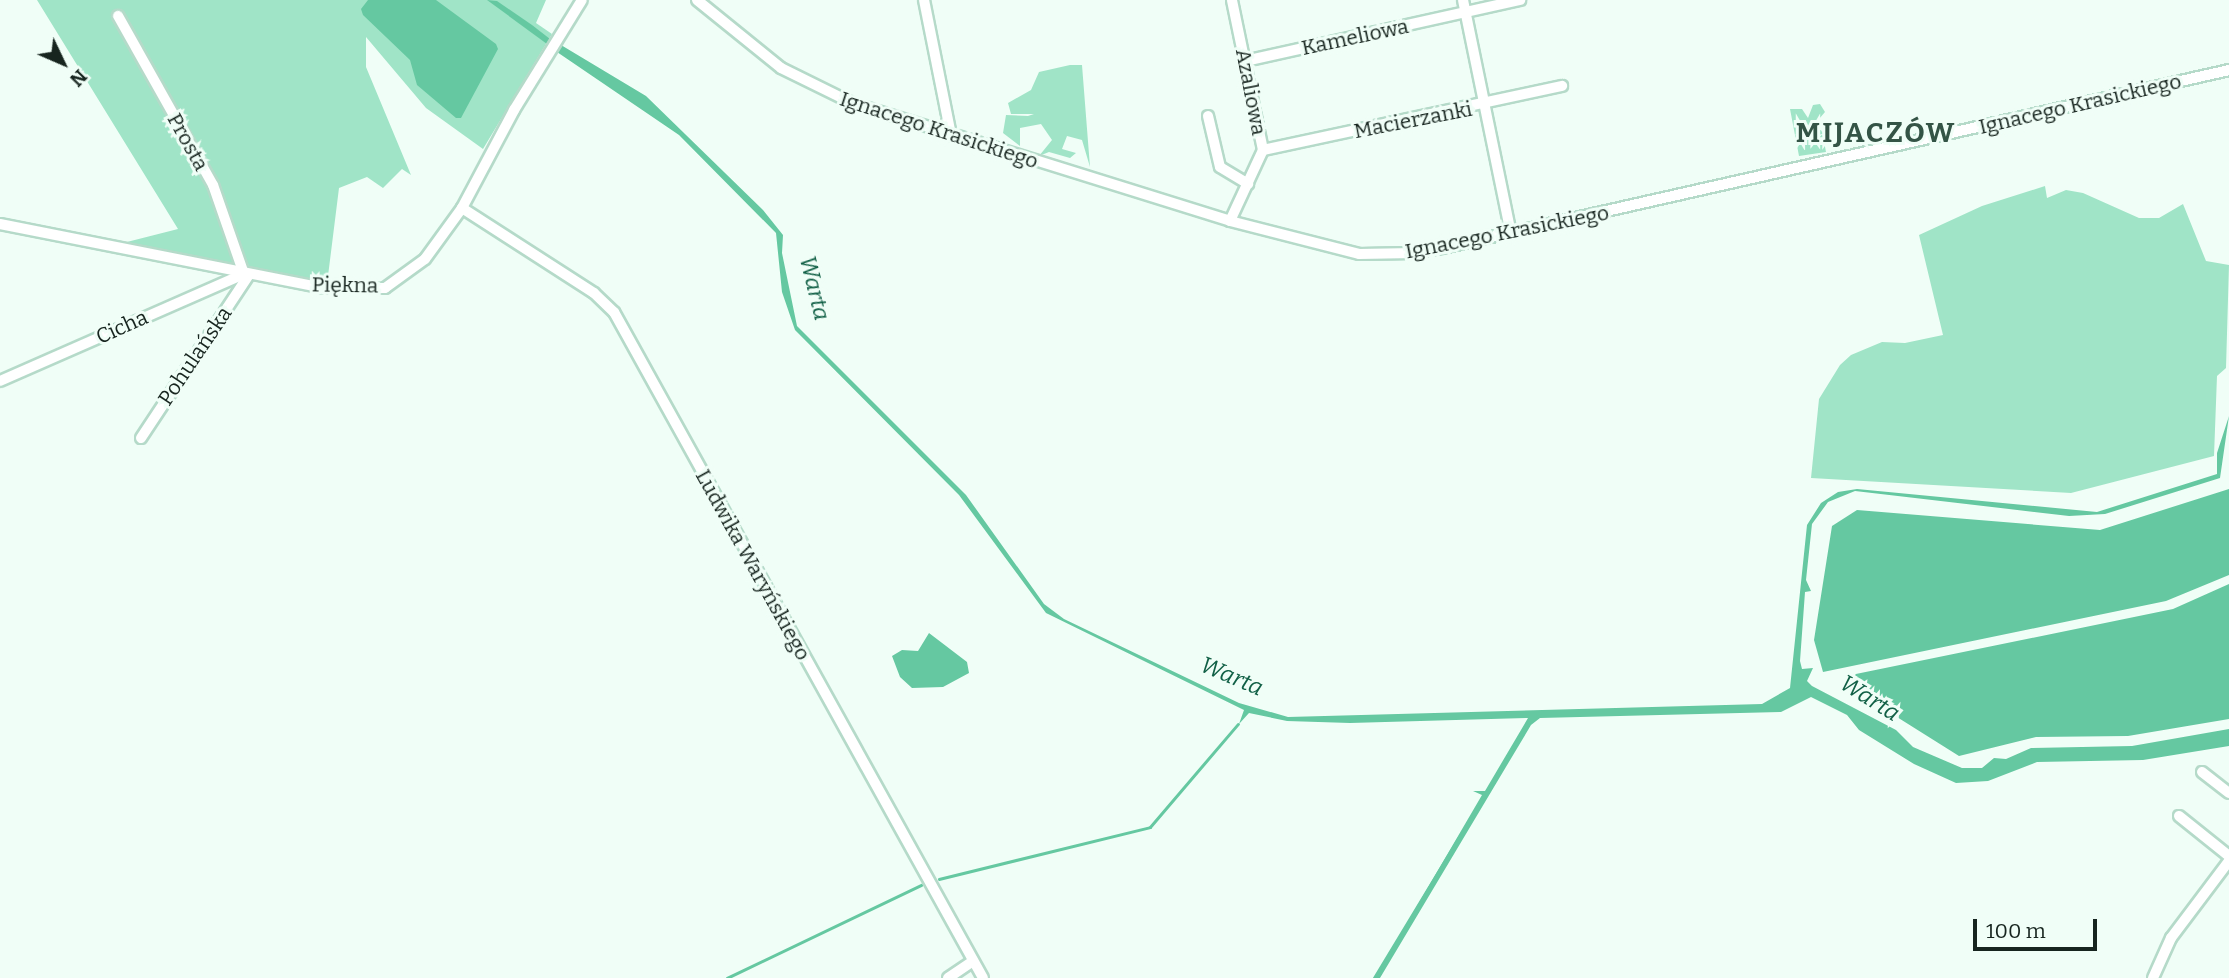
<!DOCTYPE html>
<meta charset="utf-8">
<style>
body{margin:0}
#map{position:relative;width:2229px;height:978px;overflow:hidden;background:#f0fef7;font-family:Bitter,serif}
div>[style]{position:absolute}
.green>*{inset:0;background:#a0e4c7}
.water>*{inset:0;background:#65c8a1}
.stream>*{height:2.5px;margin:-1.25px;padding:0 1.25px;transform-origin:1.25px;border-radius:1.25px;background:#65c8a1}
.roads{filter:drop-shadow(2px 0 #b5dac9) drop-shadow(-2px 0 #b5dac9) drop-shadow(0 2px #b5dac9) drop-shadow(0 -2px #b5dac9)}
.minor>*{height:10px;margin:-5px;padding:0 5px;transform-origin:5px;border-radius:5px;background:#fff}
span{translate:-50% -50%;white-space:nowrap;text-align:center;line-height:1.15;-webkit-text-stroke:6px #f0fef7;paint-order:stroke}
.street-label{font-size:21px;color:#17251f}
.water-label{font-size:23px;color:#116046;font-style:italic}
.district-label{font-size:28px;color:#345446;font-weight:700;letter-spacing:2px}
.north{position:absolute;left:28px;top:28px;width:70px;height:70px;-webkit-text-stroke:5px #f0fef7;paint-order:stroke;rotate:134deg;font-size:19px;font-weight:700;line-height:28px;text-align:center;color:#17251f}
.north::after{content:'';display:block;margin:auto;width:24px;height:32px;background:#17251f;clip-path:polygon(50% 0,100% 100%,50% 72%,0 100%)}
.scale{position:absolute;left:1973px;top:919px;width:124px;height:32px;box-sizing:border-box;border:4px solid #17251f;border-top:0;padding-left:9px;font-size:21px;line-height:24px;white-space:nowrap;color:#17251f;-webkit-text-stroke:5px #f0fef7;paint-order:stroke}
</style>
<div id="map">
<div class="green">
<i style="clip-path:polygon(37px 0,546px 0,536px 23px,552px 34px,483px 149px,426px 108px,366px 37px,366px 67px,411px 175px,402px 169px,383px 188px,367px 177px,339px 188px,327px 284px,119px 244px,178px 229px)"></i>
<i style="clip-path:polygon(1070px 65px,1082px 65px,1090px 167px,1082px 140px,1067px 136px,1062px 149px,1076px 153px,1070px 158px,1049px 152px,1039px 156px,1052px 140px,1041px 124px,1020px 128px,1020px 146px,1003px 133px,1006px 115px,1028px 116px,1034px 114px,1011px 114px,1008px 103px,1031px 90px,1039px 72px)"></i>
<i style="clip-path:polygon(1820px 104px,1825px 112px,1813px 126px,1822px 131px,1826px 152px,1799px 156px,1790px 109px,1802px 109px,1808px 118px,1813px 105px)"></i>
<i style="clip-path:polygon(2045px 186px,2047px 198px,2066px 190px,2083px 193px,2139px 218px,2159px 218px,2183px 204px,2206px 261px,2229px 265px,2226px 368px,2217px 376px,2214px 456px,2071px 493px,1811px 478px,1819px 399px,1840px 365px,1851px 355px,1882px 342px,1905px 343px,1943px 335px,1919px 235px,1982px 206px)"></i>
</div>
<div class="water">
<i style="clip-path:polygon(368px 0,436px 0,496px 44px,498px 49px,461px 118px,456px 118px,417px 85px,410px 60px,363px 15px,361px 9px)"></i>
<i style="clip-path:polygon(487px 0,497px 1px,532px 25px,550px 39px,547px 44px)"></i>
<i style="clip-path:polygon(561px 45px,646px 96px,763px 210px,783px 235px,782px 253px,797px 326px,966px 495px,1044px 604px,1064px 619px,1239px 703px,1288px 717px,1762px 704px,1790px 688px,1807px 525px,1821px 503px,1838px 492px,1857px 489px,2097px 512px,2217px 474px,2217px 453px,2229px 416px,2220px 478px,2105px 514px,2069px 516px,1855px 491px,1828px 502px,1812px 524px,1806px 580px,1811px 591px,1805px 592px,1800px 661px,1802px 669px,1813px 668px,1807px 681px,1812px 686px,1896px 730px,1913px 747px,1962px 768px,1982px 768px,1994px 758px,2006px 759px,2031px 748px,2132px 746px,2229px 729px,2229px 746px,2143px 760px,2037px 762px,1988px 781px,1956px 783px,1914px 764px,1859px 730px,1847px 715px,1811px 697px,1781px 712px,1540px 718px,1531px 725px,1380px 978px,1375px 978px,1482px 795px,1473px 791px,1485px 791px,1528px 718px,1350px 723px,1287px 721px,1249px 713px,1239px 724px,1244px 710px,1046px 613px,959px 495px,795px 330px,782px 292px,776px 233px,679px 135px,557px 52px)"></i>
<i style="clip-path:polygon(2229px 489px,2229px 575px,2166px 601px,1823px 672px,1814px 640px,1832px 526px,1857px 510px,2100px 530px)"></i>
<i style="clip-path:polygon(2229px 584px,2229px 719px,2128px 736px,2036px 737px,1959px 756px,1846px 685px,1851px 675px,2173px 609px)"></i>
<i style="clip-path:polygon(929px 633px,967px 662px,969px 673px,943px 687px,912px 688px,900px 677px,892px 656px,902px 650px,918px 651px)"></i>
</div>
<div class="stream">
<i style="left:939px;top:879px;width:217px;rotate:-13.8deg"></i>
<i style="left:1150px;top:827px;width:135px;rotate:-49.5deg"></i>
<i style="left:727px;top:978px;width:215px;rotate:-25.6deg"></i>
<i style="left:1374px;top:978px;width:165px;rotate:-58.9deg"></i>
</div>
<div class="roads">
<div class="minor">
<i style="left:697px;top:0;width:108px;rotate:39deg"></i>
<i style="left:781px;top:68px;width:79px;rotate:26.2deg"></i>
<i style="left:852px;top:103px;width:396px;rotate:17.3deg"></i>
<i style="left:1230px;top:221px;width:133px;rotate:14.3deg"></i>
<i style="left:1359px;top:254px;width:55px;rotate:-1deg"></i>
<i style="left:1414px;top:253px;width:34px;rotate:-10deg"></i>
<i style="left:1447px;top:247px;width:802px;rotate:-12.75deg"></i>
<i style="left:924px;top:0;width:138px;rotate:78.7deg"></i>
<i style="left:1463px;top:0;width:238px;rotate:78.4deg"></i>
<i style="left:1245px;top:61px;width:282px;rotate:-12.5deg"></i>
<i style="left:1208px;top:116px;width:52px;rotate:76.8deg"></i>
<i style="left:1220px;top:167px;width:33px;rotate:31deg"></i>
<i style="left:1263px;top:150px;width:306px;rotate:-12.1deg"></i>
<i style="left:462px;top:208px;width:157px;rotate:32.8deg"></i>
<i style="left:594px;top:293px;width:28px;rotate:44deg"></i>
<i style="left:614px;top:312px;width:761px;rotate:61.01deg"></i>
<i style="left:1230px;top:221px;width:78px;rotate:-65.1deg"></i>
<i style="left:1263px;top:150px;width:153px;rotate:-101.7deg"></i>
<i style="left:0;top:224px;width:328px;rotate:11.2deg"></i>
<i style="left:322px;top:288px;width:63px"></i>
<i style="left:385px;top:288px;width:49px;rotate:-35.9deg"></i>
<i style="left:425px;top:259px;width:63px;rotate:-54deg"></i>
<i style="left:462px;top:208px;width:111px;rotate:-62deg"></i>
<i style="left:514px;top:110px;width:129px;rotate:-58.3deg"></i>
<i style="left:0;top:381px;width:266px;rotate:-23.7deg"></i>
<i style="left:244px;top:274px;width:94px;rotate:-109.2deg"></i>
<i style="left:213px;top:185px;width:194px;rotate:-119.3deg"></i>
<i style="left:141px;top:438px;width:196px;rotate:-56.5deg"></i>
<i style="left:2202px;top:772px;width:34px;rotate:38deg"></i>
<i style="left:2179px;top:816px;width:64px;rotate:38.7deg"></i>
<i style="left:948px;top:978px;width:30px;rotate:-34deg"></i>
<i style="left:2153px;top:978px;width:44px;rotate:-65.8deg"></i>
<i style="left:2171px;top:938px;width:96px;rotate:-53deg"></i>
</div>
</div>
<div class="street-label">
<span style="left:1355px;top:37px;rotate:-12deg">Kameliowa</span>
<span style="left:1251px;top:92px;rotate:79deg">Azaliowa</span>
<span style="left:2080px;top:104px;rotate:-13deg">Ignacego Krasickiego</span>
<span style="left:1413px;top:120px;rotate:-11deg">Macierzanki</span>
<span style="left:939px;top:130px;rotate:18deg">Ignacego Krasickiego</span>
<span style="left:188px;top:142px;rotate:61deg">Prosta</span>
<span style="left:1507px;top:232px;rotate:-11deg">Ignacego Krasickiego</span>
<span style="left:345px;top:285px;rotate:1deg">Piękna</span>
<span style="left:122px;top:327px;rotate:-24deg">Cicha</span>
<span style="left:195px;top:356px;rotate:-56deg">Pohulańska</span>
<span style="left:753px;top:565px;rotate:61deg">Ludwika Waryńskiego</span>
</div>
<div class="water-label">
<span style="left:815px;top:288px;rotate:76deg">Warta</span>
<span style="left:1232px;top:676px;rotate:23deg">Warta</span>
<span style="left:1870px;top:698px;rotate:32deg">Warta</span>
</div>
<div class="district-label">
<span style="left:1876px;top:133px">MIJACZÓW</span>
</div>
<div class="north">N</div>
<div class="scale">100 m</div>
</div>
